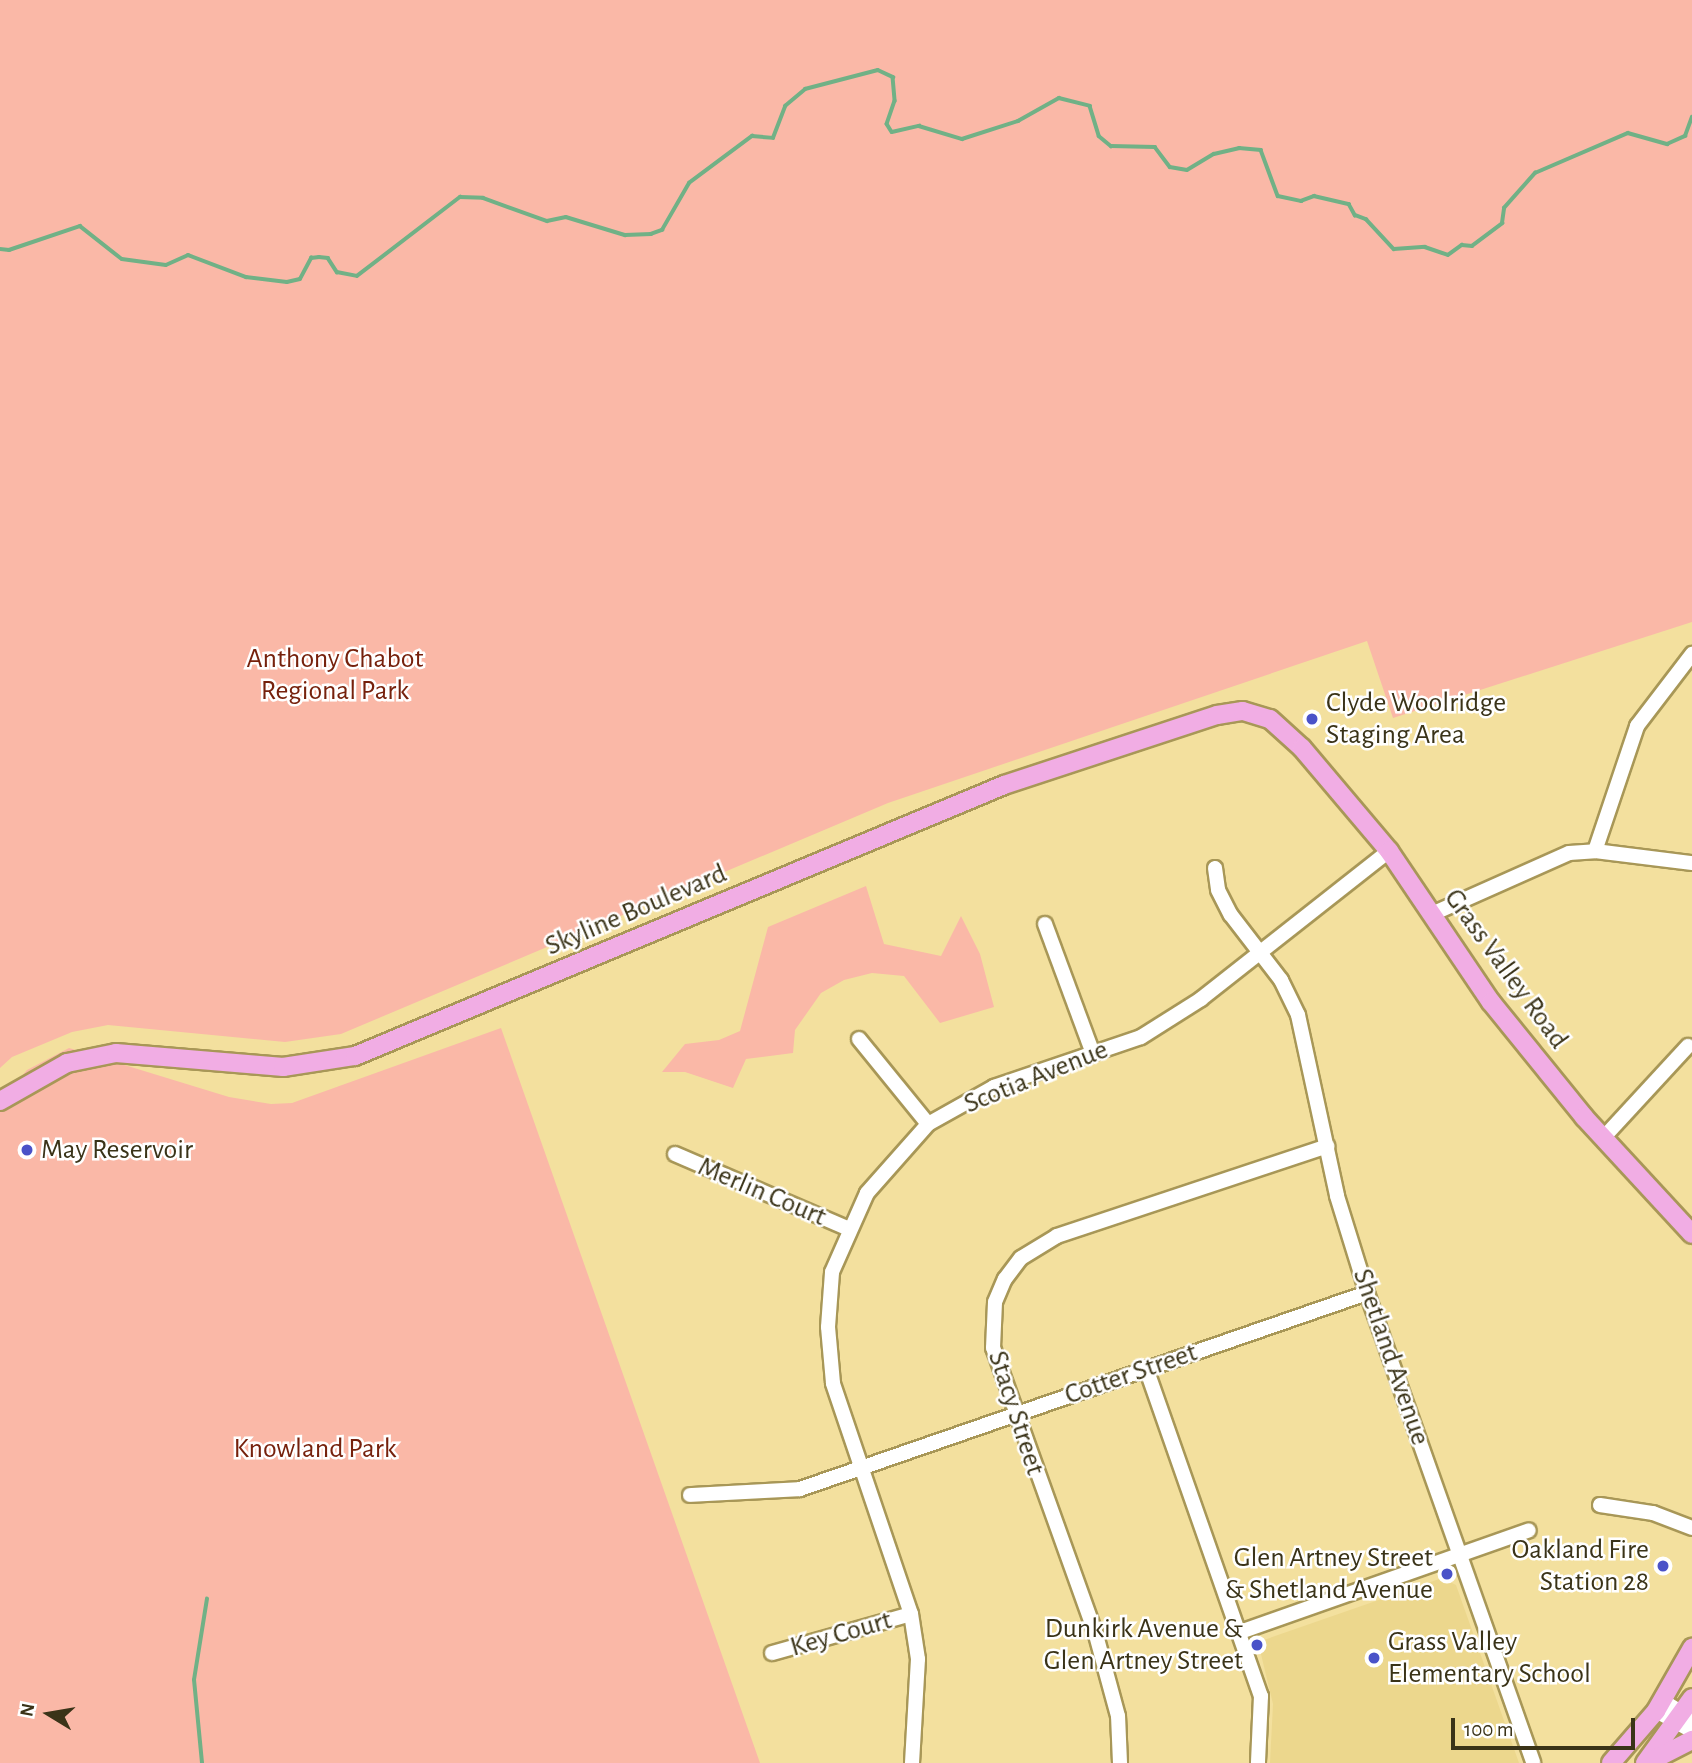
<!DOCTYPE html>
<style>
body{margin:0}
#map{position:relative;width:1692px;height:1763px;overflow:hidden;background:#f3e09e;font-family:"Alegreya Sans",sans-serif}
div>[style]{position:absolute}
.built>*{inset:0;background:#ecd78d}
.green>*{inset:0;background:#fab8a7}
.stream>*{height:3.5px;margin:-1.75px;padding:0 1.75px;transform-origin:1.75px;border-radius:1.75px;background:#70b186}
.roads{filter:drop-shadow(2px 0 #a89757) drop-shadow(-2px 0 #a89757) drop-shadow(0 2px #a89757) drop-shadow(0 -2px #a89757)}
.minor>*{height:14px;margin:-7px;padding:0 7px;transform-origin:7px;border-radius:7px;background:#fff}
.major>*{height:18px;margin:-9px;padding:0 9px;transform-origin:9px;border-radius:9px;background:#f1ade4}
.dots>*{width:19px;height:19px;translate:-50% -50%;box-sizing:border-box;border:4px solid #fff;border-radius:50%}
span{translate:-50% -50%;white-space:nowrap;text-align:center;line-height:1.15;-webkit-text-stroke:5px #fff;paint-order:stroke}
.park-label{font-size:28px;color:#76210c}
.poi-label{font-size:28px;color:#3a3318}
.left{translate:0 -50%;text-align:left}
.right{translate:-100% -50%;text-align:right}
.street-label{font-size:28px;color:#3a3318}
.north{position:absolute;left:14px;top:1679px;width:70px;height:70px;-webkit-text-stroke:5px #fff;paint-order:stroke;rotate:281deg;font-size:19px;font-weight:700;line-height:28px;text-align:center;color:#3a3318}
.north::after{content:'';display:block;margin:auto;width:24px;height:32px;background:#3a3318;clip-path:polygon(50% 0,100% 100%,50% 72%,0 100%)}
.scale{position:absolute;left:1451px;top:1718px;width:184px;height:32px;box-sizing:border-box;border:4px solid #3a3318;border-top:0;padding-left:9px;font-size:21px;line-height:24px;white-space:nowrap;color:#3a3318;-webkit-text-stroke:5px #fff;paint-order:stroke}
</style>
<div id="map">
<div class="built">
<i style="clip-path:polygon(1442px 1578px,1456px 1585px,1519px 1763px,1270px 1763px,1273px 1704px,1258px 1642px)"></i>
</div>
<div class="green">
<i style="clip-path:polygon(0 0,1692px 0,1692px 622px,1393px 718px,1367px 641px,888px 803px,341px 1034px,285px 1042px,108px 1025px,72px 1032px,12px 1057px,0 1068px)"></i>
<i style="clip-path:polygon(866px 886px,884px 944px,941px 956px,961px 916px,980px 954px,994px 1007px,940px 1023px,904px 976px,872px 973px,844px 980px,821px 993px,795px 1030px,793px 1053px,746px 1059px,733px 1088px,685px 1072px,662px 1072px,685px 1044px,719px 1040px,740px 1031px,768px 927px)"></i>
<i style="clip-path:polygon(501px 1028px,760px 1763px,0 1763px,0 1102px,27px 1070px,69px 1048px,229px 1097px,271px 1104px,292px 1103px)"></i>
</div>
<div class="stream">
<i style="left:0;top:249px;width:9px;rotate:6deg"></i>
<i style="left:9px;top:250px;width:75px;rotate:-18.7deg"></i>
<i style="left:80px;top:226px;width:53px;rotate:38.2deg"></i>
<i style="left:122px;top:259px;width:44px;rotate:7.8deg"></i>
<i style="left:166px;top:265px;width:24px;rotate:-24deg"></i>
<i style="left:188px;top:255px;width:62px;rotate:20.8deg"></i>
<i style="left:246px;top:277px;width:41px;rotate:7deg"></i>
<i style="left:287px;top:282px;width:13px;rotate:-13deg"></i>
<i style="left:300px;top:279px;width:24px;rotate:-62deg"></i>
<i style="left:311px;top:258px;width:8px;rotate:-7deg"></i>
<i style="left:319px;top:257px;width:9px;rotate:6deg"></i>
<i style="left:328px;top:258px;width:17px;rotate:57deg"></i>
<i style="left:337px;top:272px;width:20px;rotate:11deg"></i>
<i style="left:357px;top:276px;width:130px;rotate:-37.5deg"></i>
<i style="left:460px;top:197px;width:23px;rotate:2deg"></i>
<i style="left:483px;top:198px;width:68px;rotate:19.8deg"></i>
<i style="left:547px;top:221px;width:19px;rotate:-12deg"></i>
<i style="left:566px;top:217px;width:62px;rotate:17deg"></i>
<i style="left:625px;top:235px;width:26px;rotate:-2deg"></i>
<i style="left:651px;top:234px;width:12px;rotate:-20deg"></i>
<i style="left:662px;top:230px;width:54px;rotate:-60.1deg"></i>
<i style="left:689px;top:183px;width:79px;rotate:-36.7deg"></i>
<i style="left:752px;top:136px;width:21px;rotate:5deg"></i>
<i style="left:773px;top:138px;width:34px;rotate:-69deg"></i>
<i style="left:785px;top:106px;width:26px;rotate:-40deg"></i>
<i style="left:805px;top:89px;width:75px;rotate:-14.6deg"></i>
<i style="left:878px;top:70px;width:17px;rotate:25deg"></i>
<i style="left:893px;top:77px;width:24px;rotate:85deg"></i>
<i style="left:895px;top:101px;width:24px;rotate:109deg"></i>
<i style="left:887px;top:124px;width:9px;rotate:58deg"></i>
<i style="left:892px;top:132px;width:28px;rotate:-13deg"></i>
<i style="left:919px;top:126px;width:45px;rotate:16.8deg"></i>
<i style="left:962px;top:139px;width:59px;rotate:-17.8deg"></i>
<i style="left:1018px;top:121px;width:47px;rotate:-29.3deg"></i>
<i style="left:1059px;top:98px;width:32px;rotate:14deg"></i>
<i style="left:1090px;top:106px;width:31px;rotate:73deg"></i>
<i style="left:1099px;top:136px;width:16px;rotate:40deg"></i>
<i style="left:1111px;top:146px;width:44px;rotate:1.3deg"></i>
<i style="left:1155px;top:147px;width:25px;rotate:53deg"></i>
<i style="left:1170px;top:167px;width:17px;rotate:10deg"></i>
<i style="left:1187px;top:170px;width:31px;rotate:-31deg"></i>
<i style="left:1214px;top:154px;width:26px;rotate:-13deg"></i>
<i style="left:1239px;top:148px;width:22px;rotate:5deg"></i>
<i style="left:1261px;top:150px;width:49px;rotate:69.7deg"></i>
<i style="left:1278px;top:196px;width:24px;rotate:12deg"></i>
<i style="left:1301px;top:201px;width:14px;rotate:-21deg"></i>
<i style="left:1314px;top:196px;width:36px;rotate:13deg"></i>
<i style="left:1349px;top:204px;width:13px;rotate:61deg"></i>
<i style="left:1355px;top:215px;width:12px;rotate:20deg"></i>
<i style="left:1366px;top:219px;width:41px;rotate:47deg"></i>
<i style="left:1394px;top:249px;width:31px;rotate:-4deg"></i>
<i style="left:1425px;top:247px;width:24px;rotate:19deg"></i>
<i style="left:1448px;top:255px;width:17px;rotate:-36deg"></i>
<i style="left:1462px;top:245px;width:10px;rotate:6deg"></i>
<i style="left:1472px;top:246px;width:38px;rotate:-37deg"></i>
<i style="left:1502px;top:223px;width:15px;rotate:-82deg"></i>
<i style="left:1504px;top:208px;width:47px;rotate:-48.5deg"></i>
<i style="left:1535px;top:173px;width:101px;rotate:-23.3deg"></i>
<i style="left:1628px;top:133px;width:41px;rotate:15.8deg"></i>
<i style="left:1667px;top:144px;width:20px;rotate:-24deg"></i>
<i style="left:1685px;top:136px;width:20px;rotate:-70deg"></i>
<i style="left:202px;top:1763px;width:83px;rotate:-95.5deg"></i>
<i style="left:194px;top:1680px;width:82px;rotate:-80.9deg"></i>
</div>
<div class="roads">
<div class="minor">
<i style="left:1595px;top:851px;width:132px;rotate:-71.4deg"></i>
<i style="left:1637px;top:726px;width:91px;rotate:-52.6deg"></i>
<i style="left:1215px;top:868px;width:22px;rotate:82deg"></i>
<i style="left:1218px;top:890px;width:28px;rotate:63deg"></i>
<i style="left:1231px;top:915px;width:82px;rotate:52.4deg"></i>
<i style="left:1281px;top:980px;width:39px;rotate:64deg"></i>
<i style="left:1298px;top:1015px;width:185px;rotate:77.8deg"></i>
<i style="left:1337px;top:1196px;width:102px;rotate:72.8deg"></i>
<i style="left:1367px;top:1293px;width:498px;rotate:70.5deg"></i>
<i style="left:1432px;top:914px;width:150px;rotate:-24deg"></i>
<i style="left:1569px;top:853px;width:26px;rotate:-4deg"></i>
<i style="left:1595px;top:851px;width:98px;rotate:7.1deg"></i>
<i style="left:1045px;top:924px;width:135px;rotate:69.7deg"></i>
<i style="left:859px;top:1039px;width:109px;rotate:50.9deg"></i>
<i style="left:1604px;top:1137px;width:124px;rotate:-47.3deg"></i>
<i style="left:675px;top:1154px;width:189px;rotate:23.3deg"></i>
<i style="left:1146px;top:1368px;width:348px;rotate:70.7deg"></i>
<i style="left:1261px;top:1696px;width:67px;rotate:92.6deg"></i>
<i style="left:690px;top:1495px;width:110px;rotate:-3.1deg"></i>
<i style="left:800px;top:1489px;width:600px;rotate:-19.07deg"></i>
<i style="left:1600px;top:1505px;width:54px;rotate:8.6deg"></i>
<i style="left:1653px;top:1513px;width:42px;rotate:21deg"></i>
<i style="left:1240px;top:1632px;width:306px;rotate:-19.4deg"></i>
<i style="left:772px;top:1653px;width:144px;rotate:-15.7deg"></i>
<i style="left:1663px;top:1701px;width:34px;rotate:32deg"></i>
<i style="left:1656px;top:1711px;width:41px;rotate:29.1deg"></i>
<i style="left:912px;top:1763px;width:104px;rotate:-86.7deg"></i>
<i style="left:918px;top:1659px;width:46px;rotate:-98.8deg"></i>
<i style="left:911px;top:1614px;width:244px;rotate:-108.7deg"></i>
<i style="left:833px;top:1383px;width:56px;rotate:-95.1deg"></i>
<i style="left:828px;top:1327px;width:55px;rotate:-85.8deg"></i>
<i style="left:832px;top:1272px;width:86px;rotate:-66.1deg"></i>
<i style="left:867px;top:1193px;width:92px;rotate:-48.5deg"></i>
<i style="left:928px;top:1124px;width:76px;rotate:-29.3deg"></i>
<i style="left:994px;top:1087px;width:155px;rotate:-18.8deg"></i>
<i style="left:1141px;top:1037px;width:71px;rotate:-32.3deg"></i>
<i style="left:1201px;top:999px;width:239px;rotate:-38.2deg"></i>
<i style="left:1120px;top:1763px;width:47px;rotate:-92.4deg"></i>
<i style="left:1118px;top:1716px;width:84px;rotate:-105.2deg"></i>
<i style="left:1096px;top:1635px;width:305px;rotate:-109.7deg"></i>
<i style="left:993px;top:1348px;width:46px;rotate:-87.5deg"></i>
<i style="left:995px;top:1302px;width:25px;rotate:-67deg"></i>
<i style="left:1005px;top:1279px;width:26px;rotate:-53deg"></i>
<i style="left:1021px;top:1258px;width:42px;rotate:-31.4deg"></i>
<i style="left:1057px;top:1236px;width:285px;rotate:-18.4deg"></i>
</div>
<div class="major">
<i style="left:0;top:1101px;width:77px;rotate:-29.6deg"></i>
<i style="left:67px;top:1063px;width:50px;rotate:-11.5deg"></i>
<i style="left:116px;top:1053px;width:168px;rotate:4.8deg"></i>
<i style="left:283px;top:1067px;width:73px;rotate:-8.7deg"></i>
<i style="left:355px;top:1056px;width:703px;rotate:-22.66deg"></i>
<i style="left:1004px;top:785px;width:224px;rotate:-18.2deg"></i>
<i style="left:1217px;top:715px;width:26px;rotate:-9deg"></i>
<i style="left:1243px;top:711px;width:28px;rotate:17deg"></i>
<i style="left:1270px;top:719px;width:43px;rotate:42.2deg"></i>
<i style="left:1302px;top:748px;width:135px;rotate:49.8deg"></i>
<i style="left:1389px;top:851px;width:182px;rotate:56deg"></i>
<i style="left:1491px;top:1002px;width:148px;rotate:51deg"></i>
<i style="left:1584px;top:1117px;width:159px;rotate:47.3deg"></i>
<i style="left:1611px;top:1763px;width:69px;rotate:-49.1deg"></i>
<i style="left:1656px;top:1711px;width:73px;rotate:-60.3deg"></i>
<i style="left:1645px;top:1763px;width:80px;rotate:-54.1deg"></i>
<i style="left:1647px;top:1763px;width:51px;rotate:-27.1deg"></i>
</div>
</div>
<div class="dots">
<i style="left:1312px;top:719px;background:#4a52c8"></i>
<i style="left:27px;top:1150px;background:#4a52c8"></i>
<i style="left:1663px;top:1566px;background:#4a52c8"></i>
<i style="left:1447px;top:1574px;background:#4a52c8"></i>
<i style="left:1257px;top:1645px;background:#4a52c8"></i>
<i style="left:1374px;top:1658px;background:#4a52c8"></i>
</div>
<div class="park-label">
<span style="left:335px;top:675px">Anthony Chabot<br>Regional Park</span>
<span style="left:315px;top:1449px">Knowland Park</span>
</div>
<div class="poi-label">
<span class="left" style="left:1326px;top:719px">Clyde Woolridge<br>Staging Area</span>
<span class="left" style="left:41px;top:1150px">May Reservoir</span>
<span class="right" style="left:1649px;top:1566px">Oakland Fire<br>Station 28</span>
<span class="right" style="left:1433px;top:1574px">Glen Artney Street<br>&amp; Shetland Avenue</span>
<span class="right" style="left:1243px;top:1645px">Dunkirk Avenue &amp;<br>Glen Artney Street</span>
<span class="left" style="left:1388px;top:1658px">Grass Valley<br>Elementary School</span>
</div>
<div class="street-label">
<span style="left:636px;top:910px;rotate:-23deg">Skyline Boulevard</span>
<span style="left:1506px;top:969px;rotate:54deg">Grass Valley Road</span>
<span style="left:1036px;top:1077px;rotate:-22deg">Scotia Avenue</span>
<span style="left:762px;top:1192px;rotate:23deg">Merlin Court</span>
<span style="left:1391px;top:1357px;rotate:71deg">Shetland Avenue</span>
<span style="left:1131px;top:1374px;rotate:-19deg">Cotter Street</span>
<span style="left:1016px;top:1413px;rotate:72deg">Stacy Street</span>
<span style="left:841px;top:1634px;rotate:-16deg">Key Court</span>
</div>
<div class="north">N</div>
<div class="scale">100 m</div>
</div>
